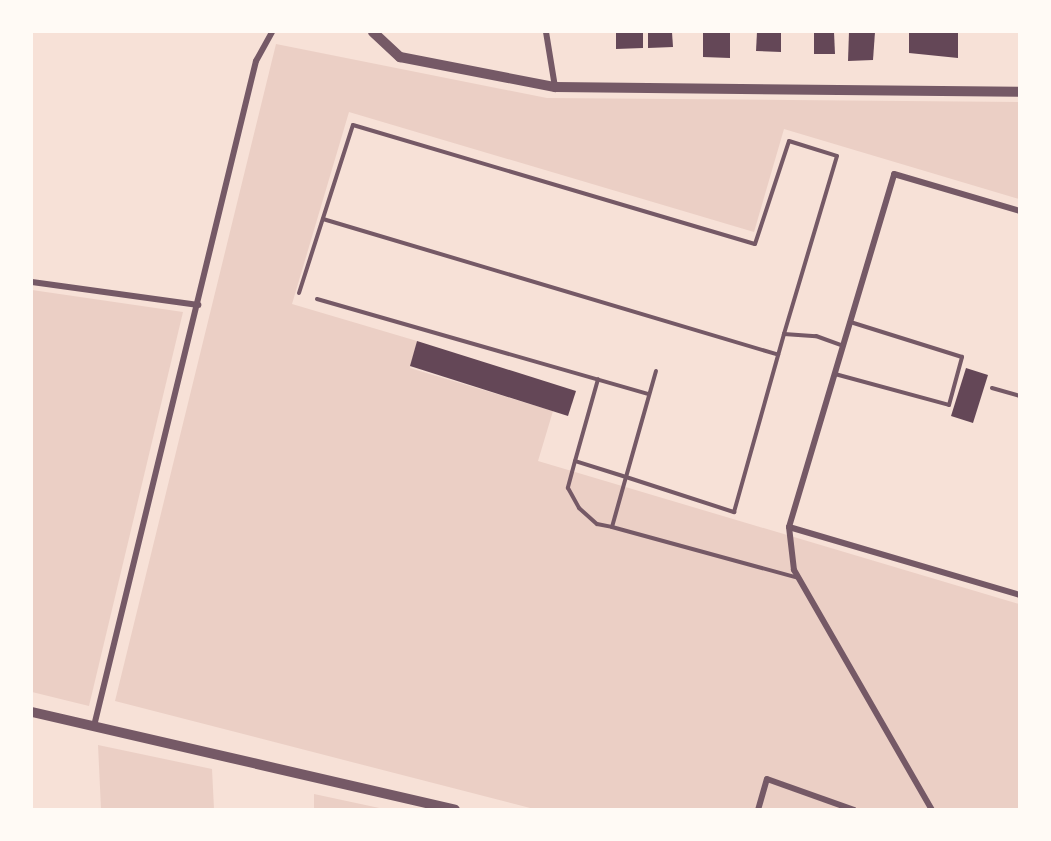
<!DOCTYPE html>
<style>
body{margin:0}
#map{position:relative;width:1051px;height:841px;overflow:hidden;background:#f7e1d7;font-family:"Asap Condensed",sans-serif}
div>[style]{position:absolute}
.green>*{inset:0;background:#ebcfc5}
.building>*{inset:0;background:#644757}
.service>*{height:4px;margin:-2px;padding:0 2px;transform-origin:2px;border-radius:2px;background:#755966}
.minor>*{height:6px;margin:-3px;padding:0 3px;transform-origin:3px;border-radius:3px;background:#755966}
.tertiary>*{height:10px;margin:-5px;padding:0 5px;transform-origin:5px;border-radius:5px;background:#755966}
span{translate:-50% -50%;white-space:nowrap;text-align:center;line-height:1.15;-webkit-text-stroke:4.5px #fffaf5;paint-order:stroke}
.frame{position:absolute;inset:0;border:33px solid #fffaf5;pointer-events:none}
</style>
<div id="map">
<div class="green">
<i style="clip-path:polygon(276px 44px,547px 98px,1019px 102px,1019px 199px,784px 129px,754px 232px,349px 112px,292px 304px,417px 341px,410px 368px,553px 411px,538px 461px,1019px 604px,1019px 809px,534px 809px,115px 701px)"></i>
<i style="clip-path:polygon(32px 290px,183px 312px,89px 706px,32px 692px)"></i>
<i style="clip-path:polygon(98px 745px,212px 769px,214px 809px,101px 809px)"></i>
<i style="clip-path:polygon(314px 794px,384px 809px,314px 809px)"></i>
</div>
<div class="building">
<i style="clip-path:polygon(616px 32px,643px 32px,643px 48px,616px 49px)"></i>
<i style="clip-path:polygon(648px 32px,672px 32px,673px 47px,648px 48px)"></i>
<i style="clip-path:polygon(703px 32px,730px 32px,730px 58px,703px 57px)"></i>
<i style="clip-path:polygon(757px 32px,781px 32px,781px 52px,756px 51px)"></i>
<i style="clip-path:polygon(814px 32px,834px 32px,835px 54px,814px 54px)"></i>
<i style="clip-path:polygon(849px 32px,875px 32px,873px 60px,848px 61px)"></i>
<i style="clip-path:polygon(909px 32px,958px 32px,958px 58px,909px 53px)"></i>
<i style="clip-path:polygon(417px 341px,576px 391px,568px 416px,410px 366px)"></i>
<i style="clip-path:polygon(966px 368px,988px 375px,973px 423px,951px 416px)"></i>
</div>
<div class="service">
<i style="left:323px;top:219px;width:475px;rotate:16.6deg"></i>
<i style="left:299px;top:293px;width:176px;rotate:-72.2deg"></i>
<i style="left:353px;top:125px;width:419px;rotate:16.5deg"></i>
<i style="left:755px;top:244px;width:108px;rotate:-71.7deg"></i>
<i style="left:789px;top:141px;width:50px;rotate:17.4deg"></i>
<i style="left:837px;top:156px;width:186px;rotate:106.6deg"></i>
<i style="left:784px;top:334px;width:32px;rotate:4deg"></i>
<i style="left:816px;top:336px;width:29px;rotate:20deg"></i>
<i style="left:317px;top:299px;width:345px;rotate:16deg"></i>
<i style="left:656px;top:371px;width:110px;rotate:105.8deg"></i>
<i style="left:626px;top:477px;width:114px;rotate:18deg"></i>
<i style="left:734px;top:512px;width:185px;rotate:-74.3deg"></i>
<i style="left:835px;top:374px;width:118px;rotate:15.2deg"></i>
<i style="left:949px;top:405px;width:50px;rotate:-74.8deg"></i>
<i style="left:962px;top:357px;width:117px;rotate:-162.6deg"></i>
<i style="left:992px;top:388px;width:29px;rotate:16deg"></i>
<i style="left:575px;top:461px;width:28px;rotate:105deg"></i>
<i style="left:568px;top:488px;width:23px;rotate:61deg"></i>
<i style="left:579px;top:508px;width:24px;rotate:42deg"></i>
<i style="left:597px;top:524px;width:15px;rotate:11deg"></i>
<i style="left:612px;top:527px;width:52px;rotate:-74.4deg"></i>
<i style="left:626px;top:477px;width:53px;rotate:-162.6deg"></i>
<i style="left:575px;top:461px;width:85px;rotate:-74.3deg"></i>
<i style="left:612px;top:527px;width:194px;rotate:15.3deg"></i>
</div>
<div class="minor">
<i style="left:546px;top:32px;width:56px;rotate:80.7deg"></i>
<i style="left:32px;top:282px;width:168px;rotate:7.9deg"></i>
<i style="left:789px;top:527px;width:241px;rotate:16.4deg"></i>
<i style="left:94px;top:726px;width:684px;rotate:-76.31deg"></i>
<i style="left:256px;top:61px;width:33px;rotate:-61deg"></i>
<i style="left:758px;top:810px;width:32px;rotate:-74deg"></i>
<i style="left:767px;top:779px;width:92px;rotate:19.6deg"></i>
<i style="left:932px;top:810px;width:277px;rotate:-119.9deg"></i>
<i style="left:794px;top:570px;width:43px;rotate:-96.6deg"></i>
<i style="left:789px;top:527px;width:368px;rotate:-73.4deg"></i>
<i style="left:894px;top:174px;width:131px;rotate:16.4deg"></i>
</div>
<div class="tertiary">
<i style="left:373px;top:32px;width:37px;rotate:43deg"></i>
<i style="left:400px;top:57px;width:158px;rotate:11deg"></i>
<i style="left:555px;top:87px;width:465px;rotate:0.6deg"></i>
<i style="left:32px;top:712px;width:434px;rotate:13deg"></i>
</div>
<div class="frame"></div>
</div>
